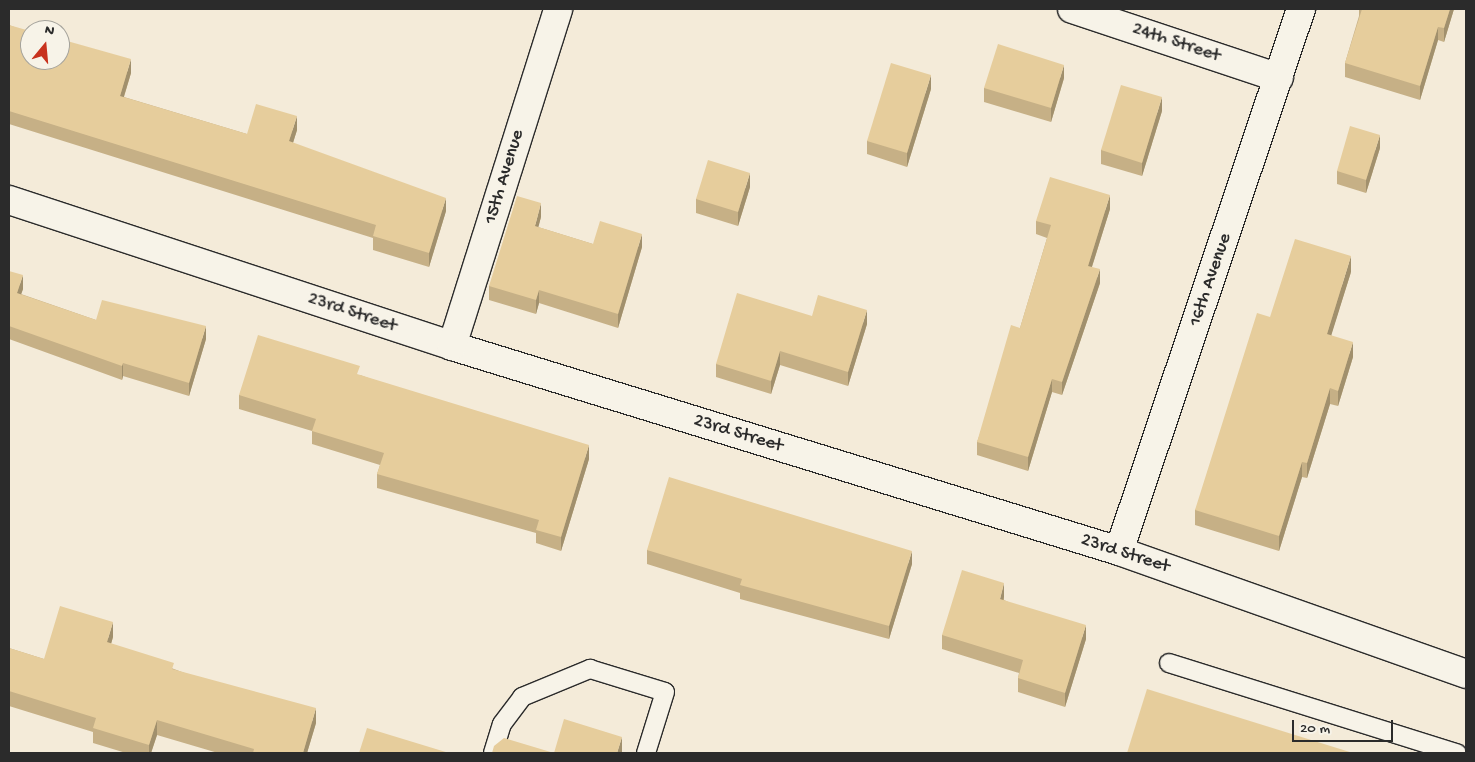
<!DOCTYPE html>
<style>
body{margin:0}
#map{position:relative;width:1475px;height:762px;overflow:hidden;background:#f4ebd9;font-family:"Gochi Hand",sans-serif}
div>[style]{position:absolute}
.roads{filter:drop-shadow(1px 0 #2b2b2b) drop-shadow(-1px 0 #2b2b2b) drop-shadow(0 1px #2b2b2b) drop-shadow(0 -1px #2b2b2b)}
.lane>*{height:18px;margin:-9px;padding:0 9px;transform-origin:9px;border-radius:9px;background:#f7f3e8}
.street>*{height:28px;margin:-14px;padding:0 14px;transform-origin:14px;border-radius:14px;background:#f7f3e8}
.wall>*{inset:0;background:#c6b086}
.shaded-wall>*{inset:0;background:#a1906d}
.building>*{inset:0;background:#e6cd9c}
span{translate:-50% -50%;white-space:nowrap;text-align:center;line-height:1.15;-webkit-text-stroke:5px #f7f3e8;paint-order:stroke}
.street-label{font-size:19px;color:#2b2b2b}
.frame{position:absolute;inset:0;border:10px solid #2b2b2b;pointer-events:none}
.north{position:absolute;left:20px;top:20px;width:50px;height:50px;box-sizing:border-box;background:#f7f3e8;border:1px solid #a5a39c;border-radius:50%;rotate:17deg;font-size:14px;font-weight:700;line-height:20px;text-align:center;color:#2b2b2b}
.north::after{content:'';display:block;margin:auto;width:18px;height:22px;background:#c8321e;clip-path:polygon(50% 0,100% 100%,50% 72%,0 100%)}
.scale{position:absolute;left:1292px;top:720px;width:101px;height:22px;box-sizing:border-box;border:2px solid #2b2b2b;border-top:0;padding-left:6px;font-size:15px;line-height:18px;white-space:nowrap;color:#2b2b2b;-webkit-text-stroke:4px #f7f3e8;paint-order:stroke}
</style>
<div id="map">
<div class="roads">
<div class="lane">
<i style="left:1169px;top:663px;width:302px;rotate:17.4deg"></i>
<i style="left:493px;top:753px;width:30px;rotate:-73deg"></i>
<i style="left:502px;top:724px;width:34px;rotate:-53deg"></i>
<i style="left:522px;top:697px;width:74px;rotate:-22.4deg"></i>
<i style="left:590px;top:669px;width:78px;rotate:17deg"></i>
<i style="left:665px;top:692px;width:64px;rotate:107.3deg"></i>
</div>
<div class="street">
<i style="left:1072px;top:9px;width:218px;rotate:18.4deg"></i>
<i style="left:9px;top:200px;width:466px;rotate:18.2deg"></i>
<i style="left:452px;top:346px;width:698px;rotate:17.08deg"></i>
<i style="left:1119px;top:551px;width:368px;rotate:19.5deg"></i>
<i style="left:452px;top:346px;width:353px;rotate:-72.5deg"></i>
<i style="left:1119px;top:551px;width:572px;rotate:-71.44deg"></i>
</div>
</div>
<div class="wall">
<i style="clip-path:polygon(1359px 9px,1454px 9px,1444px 42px,1438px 40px,1420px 100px,1345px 77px,1345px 63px,1359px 16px)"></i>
<i style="clip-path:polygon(9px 25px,131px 73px,124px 97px,247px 134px,297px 130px,293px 143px,446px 211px,429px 267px,373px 250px,373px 238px,9px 124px)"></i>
<i style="clip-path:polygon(1064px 78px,1051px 122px,984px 102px,984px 88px)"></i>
<i style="clip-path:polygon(931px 89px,907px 167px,867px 154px,867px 141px)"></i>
<i style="clip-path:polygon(1162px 111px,1142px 176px,1101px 164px,1101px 150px)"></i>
<i style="clip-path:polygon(1380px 148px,1366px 193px,1337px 184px,1337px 171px)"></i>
<i style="clip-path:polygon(750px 187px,738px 226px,696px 213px,696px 199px)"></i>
<i style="clip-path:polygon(1110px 209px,1092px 267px,1100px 283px,1062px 395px,1052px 392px,1028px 471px,977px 455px,977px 442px,1020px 328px,1047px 238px,1036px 234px,1036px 221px)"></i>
<i style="clip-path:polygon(541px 217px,538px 227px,593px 244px,642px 247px,618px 328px,539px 303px,536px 314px,489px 300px,489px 286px)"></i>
<i style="clip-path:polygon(9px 271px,23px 289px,21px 294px,96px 320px,206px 339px,189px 396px,123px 376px,122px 380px,9px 339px)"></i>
<i style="clip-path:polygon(1351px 272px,1331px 335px,1353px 357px,1338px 406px,1330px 404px,1307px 478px,1302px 477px,1279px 551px,1195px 525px,1195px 510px)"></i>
<i style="clip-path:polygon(812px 316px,867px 324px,848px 386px,780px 365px,771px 394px,716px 377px,716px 364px)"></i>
<i style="clip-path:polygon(360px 375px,589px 459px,561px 551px,536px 543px,536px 533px,377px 488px,377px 474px,380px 465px,312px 444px,312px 431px,239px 409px,239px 395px)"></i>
<i style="clip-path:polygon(647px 550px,912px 564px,889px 639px,740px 599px,740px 593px,647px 564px)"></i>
<i style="clip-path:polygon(1004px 597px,1004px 600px,1086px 639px,1065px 707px,1018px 692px,1018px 678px,1019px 673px,942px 649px,942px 635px)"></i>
<i style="clip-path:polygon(113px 637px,111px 644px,174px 669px,316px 723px,307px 753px,218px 753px,157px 735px,151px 753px,126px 753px,93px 743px,93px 732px,9px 706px,9px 648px,44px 659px)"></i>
</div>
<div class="shaded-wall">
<i style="clip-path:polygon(1450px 9px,1454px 9px,1444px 42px,1444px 28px)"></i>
<i style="clip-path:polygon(1438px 27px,1438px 40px,1420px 100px,1420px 86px)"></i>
<i style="clip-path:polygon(131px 59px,131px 73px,120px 109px,120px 96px)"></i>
<i style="clip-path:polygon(1064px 65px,1064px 78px,1051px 122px,1051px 108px)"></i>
<i style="clip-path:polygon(931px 75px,931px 89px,907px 167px,907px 153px)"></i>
<i style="clip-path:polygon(1162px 97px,1162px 111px,1142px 176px,1142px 163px)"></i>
<i style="clip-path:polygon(297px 116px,297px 130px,289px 155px,289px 141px)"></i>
<i style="clip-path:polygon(1380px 135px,1380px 148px,1366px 193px,1366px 180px)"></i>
<i style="clip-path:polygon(750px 173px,750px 187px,738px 226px,738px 212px)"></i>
<i style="clip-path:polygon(1110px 195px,1110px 209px,1088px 279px,1088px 266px)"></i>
<i style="clip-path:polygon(446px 198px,446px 211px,429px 267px,429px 253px)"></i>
<i style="clip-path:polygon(541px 203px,541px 217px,535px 240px,535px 226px)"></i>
<i style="clip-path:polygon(642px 234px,642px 247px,618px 328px,618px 314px)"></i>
<i style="clip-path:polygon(1351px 256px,1351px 272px,1327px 349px,1327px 334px)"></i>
<i style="clip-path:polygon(1100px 269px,1100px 283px,1062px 395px,1062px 382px)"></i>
<i style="clip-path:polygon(23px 275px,23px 289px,17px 306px,17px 293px)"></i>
<i style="clip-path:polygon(539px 290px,539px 303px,536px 314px,536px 300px)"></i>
<i style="clip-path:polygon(867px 310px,867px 324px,848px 386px,848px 372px)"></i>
<i style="clip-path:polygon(206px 326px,206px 339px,189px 396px,189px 383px)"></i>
<i style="clip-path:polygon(1353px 342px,1353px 357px,1338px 406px,1338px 391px)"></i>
<i style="clip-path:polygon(780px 351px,780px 365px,771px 394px,771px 381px)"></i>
<i style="clip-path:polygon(123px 363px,123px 376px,122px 380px,122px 366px)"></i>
<i style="clip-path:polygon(1052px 379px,1052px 392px,1028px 471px,1028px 457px)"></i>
<i style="clip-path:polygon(1330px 388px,1330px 404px,1307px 478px,1307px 463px)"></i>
<i style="clip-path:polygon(589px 445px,589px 459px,561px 551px,561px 537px)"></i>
<i style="clip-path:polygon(1302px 462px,1302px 477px,1279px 551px,1279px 536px)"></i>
<i style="clip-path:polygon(912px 551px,912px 564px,889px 639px,889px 626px)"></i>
<i style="clip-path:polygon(1004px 583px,1004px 597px,1000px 612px,1000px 599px)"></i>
<i style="clip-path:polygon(113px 622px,113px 637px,107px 657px,107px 642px)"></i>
<i style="clip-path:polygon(1086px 625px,1086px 639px,1065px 707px,1065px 693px)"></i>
<i style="clip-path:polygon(316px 708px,316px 723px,307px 753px,303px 753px)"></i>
<i style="clip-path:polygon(157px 720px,157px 735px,151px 753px,149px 753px,149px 745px)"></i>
<i style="clip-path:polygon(622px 737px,622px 753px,617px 753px)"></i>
</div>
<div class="building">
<i style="clip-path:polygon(1362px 9px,1450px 9px,1444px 28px,1438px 27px,1420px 86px,1345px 63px)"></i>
<i style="clip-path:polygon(9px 25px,30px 31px,30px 60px,60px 60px,60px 39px,131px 59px,120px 96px,247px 134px,256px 104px,297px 116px,289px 141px,446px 198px,429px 253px,373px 236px,376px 225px,9px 111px)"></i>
<i style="clip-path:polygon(998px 44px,1064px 65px,1051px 108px,984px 88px)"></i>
<i style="clip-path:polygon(891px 63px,931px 75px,907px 153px,867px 141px)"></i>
<i style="clip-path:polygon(1121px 85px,1162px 97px,1142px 163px,1101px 150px)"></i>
<i style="clip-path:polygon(1350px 126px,1380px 135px,1366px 180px,1337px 171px)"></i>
<i style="clip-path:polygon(708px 160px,750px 173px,738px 212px,696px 199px)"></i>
<i style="clip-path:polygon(1050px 177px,1110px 195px,1088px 266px,1100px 269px,1062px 382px,1052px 379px,1028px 457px,977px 442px,1011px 325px,1020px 328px,1051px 225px,1036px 221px)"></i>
<i style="clip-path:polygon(517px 196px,541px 203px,535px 226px,593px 244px,600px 221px,642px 234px,618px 314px,539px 290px,536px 300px,489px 286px)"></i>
<i style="clip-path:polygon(1295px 239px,1351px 256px,1327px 334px,1353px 342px,1338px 391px,1330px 388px,1307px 463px,1302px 462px,1279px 536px,1195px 510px,1257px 313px,1270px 317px)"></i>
<i style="clip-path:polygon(9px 271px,23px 275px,17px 293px,96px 320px,102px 300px,206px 326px,189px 383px,123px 363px,122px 366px,9px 326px)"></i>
<i style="clip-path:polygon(737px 293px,812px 316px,818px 295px,867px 310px,848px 372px,780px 351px,771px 381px,716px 364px)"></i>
<i style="clip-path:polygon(258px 335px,360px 366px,357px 374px,589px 445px,561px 537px,536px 530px,539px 520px,377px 474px,384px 453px,312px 431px,316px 419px,239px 395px)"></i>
<i style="clip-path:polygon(669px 477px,912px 551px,889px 626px,740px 585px,742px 579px,647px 550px)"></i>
<i style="clip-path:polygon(962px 570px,1004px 583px,1000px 599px,1086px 625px,1065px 693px,1018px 678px,1023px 660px,942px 635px)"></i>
<i style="clip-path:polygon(60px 606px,113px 622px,107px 642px,174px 663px,172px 669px,316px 708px,303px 753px,253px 753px,254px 749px,157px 720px,149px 745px,93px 728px,96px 718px,9px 691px,9px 648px,44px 659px)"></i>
<i style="clip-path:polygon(1147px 689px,1353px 753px,1127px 753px)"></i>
<i style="clip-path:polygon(564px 719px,622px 737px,617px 753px,492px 753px,494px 746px,504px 738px,554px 753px)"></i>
<i style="clip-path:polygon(367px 728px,449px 753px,359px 753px)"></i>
</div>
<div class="street-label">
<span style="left:1176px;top:43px;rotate:18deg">24th Street</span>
<span style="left:505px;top:177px;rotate:-73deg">15th Avenue</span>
<span style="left:1211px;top:280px;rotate:-71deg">16th Avenue</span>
<span style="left:352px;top:313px;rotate:18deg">23rd Street</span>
<span style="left:738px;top:434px;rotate:17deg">23rd Street</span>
<span style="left:1125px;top:554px;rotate:18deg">23rd Street</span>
</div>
<div class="frame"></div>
<div class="north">N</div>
<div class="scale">20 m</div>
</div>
